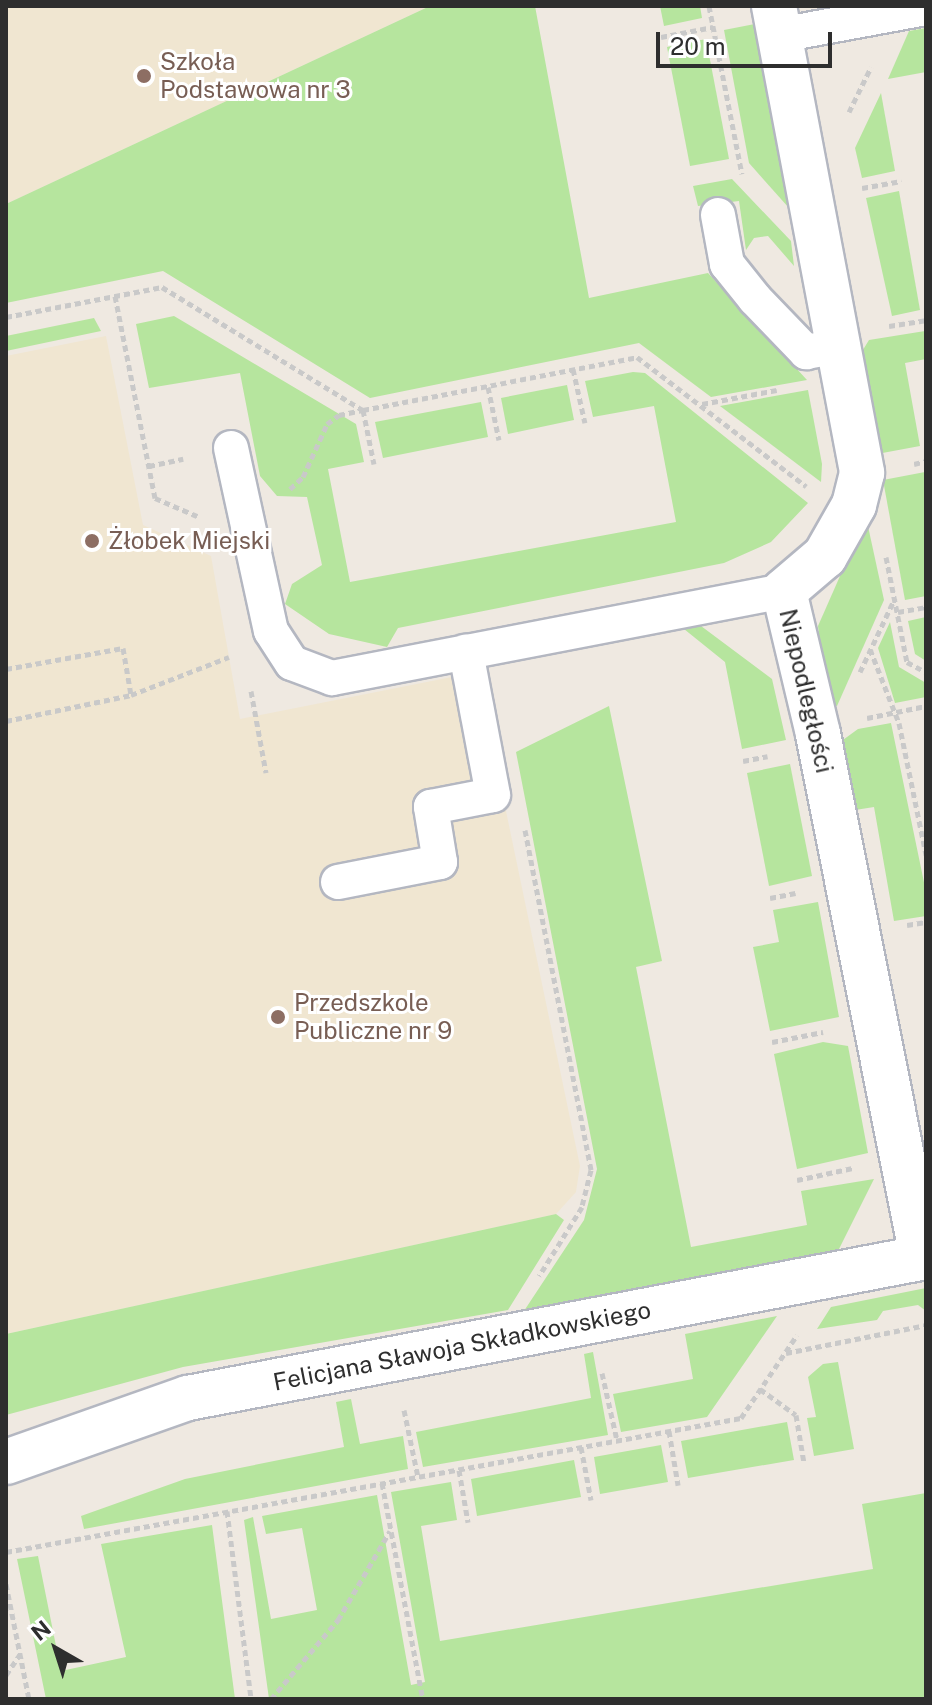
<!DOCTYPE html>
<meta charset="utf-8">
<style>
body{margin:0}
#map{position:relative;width:932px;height:1705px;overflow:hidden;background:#efe9e1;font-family:"Public Sans",sans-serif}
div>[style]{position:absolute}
.education>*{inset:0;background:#f0e6d1}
.green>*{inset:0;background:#b6e59e}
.path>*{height:5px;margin-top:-2.5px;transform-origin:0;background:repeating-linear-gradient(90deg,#c9c9c9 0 6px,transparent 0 10px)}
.roads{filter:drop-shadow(2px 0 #b4b7c1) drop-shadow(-2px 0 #b4b7c1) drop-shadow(0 2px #b4b7c1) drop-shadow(0 -2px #b4b7c1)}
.service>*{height:34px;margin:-17px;padding:0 17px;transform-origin:17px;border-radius:17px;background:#fff}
.minor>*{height:44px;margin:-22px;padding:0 22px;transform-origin:22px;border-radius:22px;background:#fff}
.dots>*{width:22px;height:22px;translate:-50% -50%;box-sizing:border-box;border:4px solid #fff;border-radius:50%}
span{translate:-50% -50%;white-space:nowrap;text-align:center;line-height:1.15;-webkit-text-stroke:6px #fff;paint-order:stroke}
.education-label{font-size:24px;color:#785e54}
.left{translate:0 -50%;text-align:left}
.street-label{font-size:24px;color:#2e2e2e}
.frame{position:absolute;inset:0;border:8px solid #2e2e2e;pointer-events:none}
.north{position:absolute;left:16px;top:1609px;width:80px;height:80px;-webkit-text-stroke:6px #fff;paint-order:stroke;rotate:321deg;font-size:22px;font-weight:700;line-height:32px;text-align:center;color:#2e2e2e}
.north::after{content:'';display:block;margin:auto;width:28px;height:36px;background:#2e2e2e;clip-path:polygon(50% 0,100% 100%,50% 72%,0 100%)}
.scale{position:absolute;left:656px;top:32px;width:176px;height:36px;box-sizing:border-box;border:4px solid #2e2e2e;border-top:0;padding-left:10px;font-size:24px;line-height:28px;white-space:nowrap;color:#2e2e2e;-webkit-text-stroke:6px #fff;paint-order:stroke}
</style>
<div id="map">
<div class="education">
<i style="clip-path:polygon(6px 6px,430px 6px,6px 204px)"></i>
<i style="clip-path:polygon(106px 336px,143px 525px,211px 556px,240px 719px,477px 672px,580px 1166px,576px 1192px,556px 1214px,6px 1334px,6px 356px)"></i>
</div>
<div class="green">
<i style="clip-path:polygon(430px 6px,535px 6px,589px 298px,708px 273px,807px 380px,711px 397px,639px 343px,370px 398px,163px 271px,6px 303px,6px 204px)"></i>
<i style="clip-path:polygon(660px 6px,700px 6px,702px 18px,664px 26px)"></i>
<i style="clip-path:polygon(760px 23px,797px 217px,749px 163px,724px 30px)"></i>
<i style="clip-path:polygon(926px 28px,926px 72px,888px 79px,909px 31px)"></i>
<i style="clip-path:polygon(706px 39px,729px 159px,690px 166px,667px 47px)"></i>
<i style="clip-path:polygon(881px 93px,895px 171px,862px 178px,855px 148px)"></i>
<i style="clip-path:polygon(732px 179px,791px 241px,794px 266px,768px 236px,754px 238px,746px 250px,739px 201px,698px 206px,693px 186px)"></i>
<i style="clip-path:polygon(899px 191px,920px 310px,892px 316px,866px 198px)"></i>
<i style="clip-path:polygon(174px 316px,356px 424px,364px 462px,328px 469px,350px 582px,676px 522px,654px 406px,593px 417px,585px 381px,633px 372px,645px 373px,808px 503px,771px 542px,724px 563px,398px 628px,387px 647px,329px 634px,285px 604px,292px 584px,322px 565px,307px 497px,277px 496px,260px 476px,240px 373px,149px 388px,136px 324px)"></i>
<i style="clip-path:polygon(94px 318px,101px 331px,6px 351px,6px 336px)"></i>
<i style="clip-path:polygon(925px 331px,926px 359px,905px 363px,920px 446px,877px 454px,858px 358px,869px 340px)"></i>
<i style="clip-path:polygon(567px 385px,574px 420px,508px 434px,501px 398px)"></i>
<i style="clip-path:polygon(808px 390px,822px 464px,821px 482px,720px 406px)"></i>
<i style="clip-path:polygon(481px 402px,488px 437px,383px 458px,375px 422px)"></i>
<i style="clip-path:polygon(925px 472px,926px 596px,905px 600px,883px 480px)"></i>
<i style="clip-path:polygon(866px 517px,884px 600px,837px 706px,828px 704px,818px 626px)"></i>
<i style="clip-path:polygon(926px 617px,926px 661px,915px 654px,908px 621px)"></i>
<i style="clip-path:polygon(890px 622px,899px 667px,926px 683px,926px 697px,895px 703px,878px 648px)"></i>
<i style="clip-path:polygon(701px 626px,772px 679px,786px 740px,742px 749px,725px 662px,684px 629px)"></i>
<i style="clip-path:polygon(609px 706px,662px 961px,636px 967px,691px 1247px,807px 1225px,801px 1191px,874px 1179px,837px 1253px,520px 1317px,584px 1220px,597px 1169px,516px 752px)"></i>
<i style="clip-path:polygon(891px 723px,926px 892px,926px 916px,894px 921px,874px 807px,849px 811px,836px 745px,858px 729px)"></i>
<i style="clip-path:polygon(790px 764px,812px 876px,769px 886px,747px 773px)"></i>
<i style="clip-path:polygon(818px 902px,839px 1017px,770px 1031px,753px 947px,779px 942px,773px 910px)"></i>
<i style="clip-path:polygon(823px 1042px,848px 1046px,868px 1153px,797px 1169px,774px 1054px)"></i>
<i style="clip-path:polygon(556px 1214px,564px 1220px,508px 1310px,183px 1367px,6px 1415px,6px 1334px)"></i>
<i style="clip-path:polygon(926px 1288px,926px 1311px,918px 1305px,883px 1311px,877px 1320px,817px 1329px,831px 1307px)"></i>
<i style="clip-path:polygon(777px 1316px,707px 1417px,621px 1432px,613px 1394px,693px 1379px,685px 1334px)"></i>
<i style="clip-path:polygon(593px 1352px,608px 1435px,423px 1467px,416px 1432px,591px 1398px,584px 1354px)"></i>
<i style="clip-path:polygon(838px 1362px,854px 1449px,814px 1456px,807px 1418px,816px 1417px,808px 1377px,823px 1364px)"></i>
<i style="clip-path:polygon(351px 1399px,360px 1444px,403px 1436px,408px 1469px,84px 1529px,81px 1516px,185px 1479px,344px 1447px,336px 1402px)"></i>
<i style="clip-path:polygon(787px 1422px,794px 1460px,688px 1478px,681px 1441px)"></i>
<i style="clip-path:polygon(661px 1445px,668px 1482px,600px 1494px,594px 1457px)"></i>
<i style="clip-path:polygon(574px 1460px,581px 1497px,477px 1516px,471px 1479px)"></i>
<i style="clip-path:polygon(451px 1482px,457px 1520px,421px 1526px,440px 1641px,873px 1569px,862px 1504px,926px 1493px,926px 1699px,269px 1699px,244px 1520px,253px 1517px,271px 1619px,317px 1610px,302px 1528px,266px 1534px,262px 1516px,377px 1495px,411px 1685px,425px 1682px,391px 1492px)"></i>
<i style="clip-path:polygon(212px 1525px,235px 1699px,46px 1699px,17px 1559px,38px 1556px,61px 1671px,126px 1657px,101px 1544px)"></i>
</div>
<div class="path">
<i style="left:709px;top:6px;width:171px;rotate:78.9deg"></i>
<i style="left:661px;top:37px;width:53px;rotate:-10.9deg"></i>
<i style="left:849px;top:112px;width:50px;rotate:-63.9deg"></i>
<i style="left:862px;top:188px;width:40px;rotate:-10deg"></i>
<i style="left:115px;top:296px;width:206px;rotate:78.8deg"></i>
<i style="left:155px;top:498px;width:46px;rotate:23.2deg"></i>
<i style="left:6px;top:317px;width:159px;rotate:-10.9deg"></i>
<i style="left:162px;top:287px;width:236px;rotate:31.5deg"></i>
<i style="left:363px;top:410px;width:279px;rotate:-10.9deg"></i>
<i style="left:637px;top:357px;width:213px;rotate:37.4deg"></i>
<i style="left:889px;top:326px;width:37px;rotate:-9deg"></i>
<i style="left:573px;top:369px;width:55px;rotate:77.5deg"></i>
<i style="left:488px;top:387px;width:54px;rotate:78.3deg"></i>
<i style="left:702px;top:404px;width:76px;rotate:-10.6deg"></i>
<i style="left:914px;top:464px;width:12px;rotate:-14deg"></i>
<i style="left:149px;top:466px;width:35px;rotate:-12deg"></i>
<i style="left:290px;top:489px;width:18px;rotate:-43deg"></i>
<i style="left:303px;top:477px;width:58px;rotate:-65.6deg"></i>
<i style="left:327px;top:424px;width:15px;rotate:-37deg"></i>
<i style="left:339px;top:415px;width:25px;rotate:-12deg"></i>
<i style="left:363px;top:410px;width:55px;rotate:78.5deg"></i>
<i style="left:886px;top:557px;width:107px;rotate:78.7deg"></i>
<i style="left:907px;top:662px;width:21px;rotate:28deg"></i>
<i style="left:898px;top:612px;width:28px;rotate:-10deg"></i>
<i style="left:870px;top:649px;width:79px;rotate:68.6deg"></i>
<i style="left:899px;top:723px;width:135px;rotate:78.4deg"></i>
<i style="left:6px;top:669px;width:119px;rotate:-10.2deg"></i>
<i style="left:123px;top:648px;width:48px;rotate:80.3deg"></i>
<i style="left:860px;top:672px;width:82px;rotate:-64.7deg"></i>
<i style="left:251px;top:691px;width:83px;rotate:79.6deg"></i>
<i style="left:867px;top:718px;width:60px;rotate:-11.5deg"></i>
<i style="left:6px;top:721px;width:128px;rotate:-11.7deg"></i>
<i style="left:131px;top:695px;width:105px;rotate:-21.2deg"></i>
<i style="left:743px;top:761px;width:25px;rotate:-11deg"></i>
<i style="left:525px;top:830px;width:346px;rotate:79deg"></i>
<i style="left:591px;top:1170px;width:38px;rotate:104deg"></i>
<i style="left:582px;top:1207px;width:81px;rotate:121.9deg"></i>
<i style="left:770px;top:898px;width:26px;rotate:-11deg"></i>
<i style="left:907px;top:925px;width:19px;rotate:-9deg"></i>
<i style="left:772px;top:1042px;width:52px;rotate:-11.1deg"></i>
<i style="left:797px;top:1180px;width:57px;rotate:-12.1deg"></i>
<i style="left:786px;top:1353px;width:143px;rotate:-11.3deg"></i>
<i style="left:602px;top:1373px;width:69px;rotate:77.4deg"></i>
<i style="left:760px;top:1389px;width:44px;rotate:35.8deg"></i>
<i style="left:796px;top:1415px;width:49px;rotate:80.5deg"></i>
<i style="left:404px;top:1410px;width:68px;rotate:78.2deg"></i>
<i style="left:669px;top:1431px;width:55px;rotate:80.5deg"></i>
<i style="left:581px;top:1447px;width:54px;rotate:79.3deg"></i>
<i style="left:459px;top:1470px;width:53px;rotate:80.2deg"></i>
<i style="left:382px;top:1483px;width:220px;rotate:79.3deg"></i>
<i style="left:227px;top:1511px;width:190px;rotate:82.7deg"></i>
<i style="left:6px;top:1552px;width:747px;rotate:-10.33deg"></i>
<i style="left:741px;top:1418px;width:100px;rotate:-56deg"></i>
<i style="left:6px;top:1584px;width:117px;rotate:78.7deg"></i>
<i style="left:6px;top:1675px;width:25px;rotate:-56deg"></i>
<i style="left:271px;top:1699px;width:104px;rotate:-49.7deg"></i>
<i style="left:338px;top:1620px;width:103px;rotate:-59.7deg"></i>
</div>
<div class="roads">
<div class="service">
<i style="left:780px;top:35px;width:148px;rotate:-10.5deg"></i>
<i style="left:718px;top:215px;width:50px;rotate:79.6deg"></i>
<i style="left:727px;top:264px;width:45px;rotate:51.3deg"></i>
<i style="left:755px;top:299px;width:74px;rotate:46.1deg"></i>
<i style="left:806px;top:352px;width:34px;rotate:-10deg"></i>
<i style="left:231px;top:448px;width:187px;rotate:77.7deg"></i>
<i style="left:271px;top:631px;width:38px;rotate:57deg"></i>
<i style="left:292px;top:663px;width:43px;rotate:20.6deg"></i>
<i style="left:332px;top:678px;width:460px;rotate:-10.9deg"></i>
<i style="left:338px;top:882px;width:104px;rotate:-11.1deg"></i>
<i style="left:440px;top:862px;width:56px;rotate:-99.3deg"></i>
<i style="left:431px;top:807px;width:63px;rotate:-11deg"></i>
<i style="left:493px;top:795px;width:146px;rotate:-100.7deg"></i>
</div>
<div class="minor">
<i style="left:774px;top:6px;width:475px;rotate:79.3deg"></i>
<i style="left:862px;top:473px;width:33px;rotate:104deg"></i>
<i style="left:854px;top:505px;width:59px;rotate:119.6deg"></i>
<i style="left:825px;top:556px;width:54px;rotate:139.5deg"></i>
<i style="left:784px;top:591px;width:147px;rotate:76.6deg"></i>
<i style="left:818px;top:734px;width:533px;rotate:78.75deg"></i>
<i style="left:6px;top:1462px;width:193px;rotate:-19.4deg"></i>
<i style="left:188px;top:1398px;width:751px;rotate:-10.82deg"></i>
</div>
</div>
<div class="dots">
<i style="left:144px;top:76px;background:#8d6e63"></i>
<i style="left:92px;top:541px;background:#8d6e63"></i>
<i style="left:278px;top:1017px;background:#8d6e63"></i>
</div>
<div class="education-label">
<span class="left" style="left:160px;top:76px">Szkoła<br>Podstawowa nr 3</span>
<span class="left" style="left:108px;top:541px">Żłobek Miejski</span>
<span class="left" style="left:294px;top:1017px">Przedszkole<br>Publiczne nr 9</span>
</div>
<div class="street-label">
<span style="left:806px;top:691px;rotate:77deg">Niepodległości</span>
<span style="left:462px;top:1346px;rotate:-11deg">Felicjana Sławoja Składkowskiego</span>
</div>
<div class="frame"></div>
<div class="north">N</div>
<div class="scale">20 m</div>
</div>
